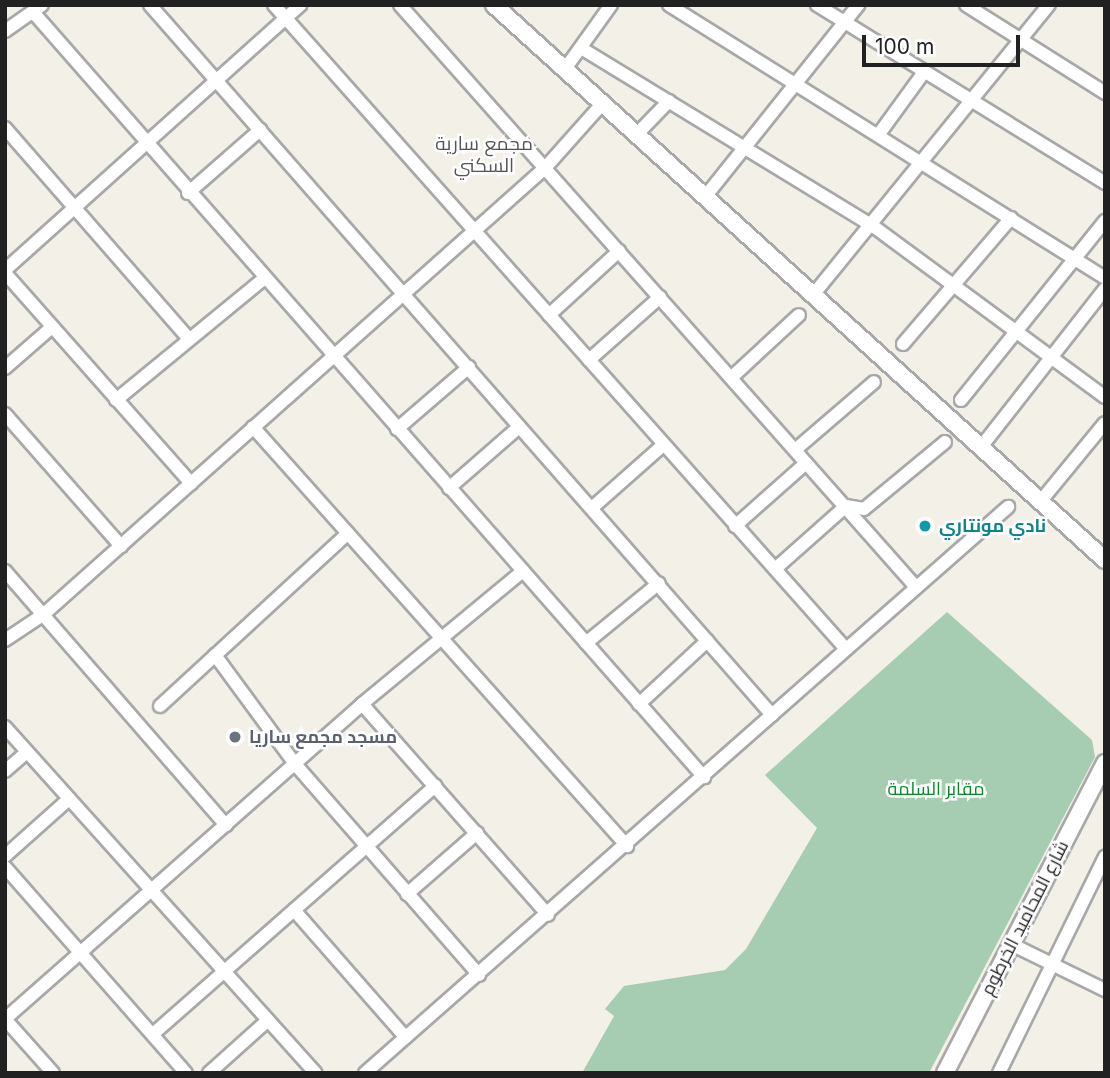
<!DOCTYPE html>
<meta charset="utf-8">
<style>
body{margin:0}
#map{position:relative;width:1110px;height:1078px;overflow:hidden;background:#f2f0e7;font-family:Inter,Cairo,sans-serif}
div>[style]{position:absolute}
.cemetery>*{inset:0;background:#a6ccb2}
.roads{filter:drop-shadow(2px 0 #a8a8a8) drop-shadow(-2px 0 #a8a8a8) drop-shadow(0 2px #a8a8a8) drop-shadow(0 -2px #a8a8a8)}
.minor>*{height:12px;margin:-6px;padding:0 6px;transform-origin:6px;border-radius:6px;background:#fff}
.tertiary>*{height:16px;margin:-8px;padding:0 8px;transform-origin:8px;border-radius:8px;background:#fff}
.dots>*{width:19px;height:19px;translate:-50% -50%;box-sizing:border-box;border:4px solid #fff;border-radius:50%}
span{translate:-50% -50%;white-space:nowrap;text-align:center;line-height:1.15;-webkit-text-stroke:5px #fff;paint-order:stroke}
.culture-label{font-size:18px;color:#0d838f;font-weight:700}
.left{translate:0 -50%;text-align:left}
.worship-label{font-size:18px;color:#5b616d;font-weight:700}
.park-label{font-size:18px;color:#038a24}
.street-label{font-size:18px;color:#212121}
.neighbourhood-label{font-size:19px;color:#545454}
.frame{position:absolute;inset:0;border:7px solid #212121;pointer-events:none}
.scale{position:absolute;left:862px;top:35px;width:158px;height:32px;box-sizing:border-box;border:4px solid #212121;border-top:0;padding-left:9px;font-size:21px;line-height:24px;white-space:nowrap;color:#212121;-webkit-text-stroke:5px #fff;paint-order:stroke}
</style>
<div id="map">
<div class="cemetery">
<i style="clip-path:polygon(947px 612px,1092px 740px,1095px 757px,929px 1073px,582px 1073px,614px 1016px,605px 1009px,624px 986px,725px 970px,746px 949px,817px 828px,765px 775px)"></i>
</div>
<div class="roads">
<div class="minor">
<i style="left:150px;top:5px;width:944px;rotate:48.78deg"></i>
<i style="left:274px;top:5px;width:861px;rotate:48.39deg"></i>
<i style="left:400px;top:5px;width:778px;rotate:48.44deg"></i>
<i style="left:669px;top:5px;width:514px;rotate:32.05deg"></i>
<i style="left:817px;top:5px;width:339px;rotate:31.7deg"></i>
<i style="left:966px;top:5px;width:165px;rotate:32.3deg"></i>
<i style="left:33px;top:12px;width:1018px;rotate:48.75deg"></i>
<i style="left:5px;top:31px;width:45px;rotate:-35.1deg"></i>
<i style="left:581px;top:48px;width:342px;rotate:31.4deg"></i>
<i style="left:873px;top:226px;width:288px;rotate:36.4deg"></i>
<i style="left:565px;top:69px;width:79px;rotate:-54.3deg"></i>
<i style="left:5px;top:128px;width:280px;rotate:48.9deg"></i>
<i style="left:637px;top:134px;width:46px;rotate:-45.9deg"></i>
<i style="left:879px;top:134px;width:77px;rotate:-54deg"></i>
<i style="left:188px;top:193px;width:96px;rotate:-41.2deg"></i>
<i style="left:705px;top:197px;width:246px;rotate:-51.4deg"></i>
<i style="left:5px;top:270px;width:397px;rotate:-41.9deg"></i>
<i style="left:5px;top:273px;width:281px;rotate:48.5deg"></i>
<i style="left:813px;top:295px;width:374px;rotate:-50.9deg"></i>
<i style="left:549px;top:315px;width:95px;rotate:-42.4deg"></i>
<i style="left:903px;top:344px;width:166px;rotate:-49.4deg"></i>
<i style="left:589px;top:360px;width:95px;rotate:-41.6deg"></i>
<i style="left:5px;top:368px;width:62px;rotate:-41.1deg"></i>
<i style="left:732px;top:377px;width:91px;rotate:-42.8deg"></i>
<i style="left:116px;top:400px;width:189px;rotate:-39.4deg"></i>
<i style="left:961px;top:400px;width:230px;rotate:-51.2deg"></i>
<i style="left:5px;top:414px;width:176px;rotate:48.7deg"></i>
<i style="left:253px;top:427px;width:562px;rotate:48.25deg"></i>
<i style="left:397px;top:429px;width:95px;rotate:-40.7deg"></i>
<i style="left:981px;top:447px;width:201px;rotate:-51.9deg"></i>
<i style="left:795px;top:450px;width:104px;rotate:-40.7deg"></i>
<i style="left:449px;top:488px;width:93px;rotate:-41.1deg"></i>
<i style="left:1040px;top:502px;width:102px;rotate:-50.6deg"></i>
<i style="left:593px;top:507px;width:94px;rotate:-41.5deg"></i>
<i style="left:735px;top:526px;width:95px;rotate:-41.6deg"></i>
<i style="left:775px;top:569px;width:95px;rotate:-41.6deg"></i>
<i style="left:846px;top:506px;width:18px;rotate:9deg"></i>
<i style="left:864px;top:509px;width:105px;rotate:-39.6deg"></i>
<i style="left:5px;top:571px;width:337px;rotate:49deg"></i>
<i style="left:5px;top:640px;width:47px;rotate:-33.7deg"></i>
<i style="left:44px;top:614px;width:671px;rotate:-41.68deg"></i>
<i style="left:545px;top:168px;width:87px;rotate:-48.3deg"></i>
<i style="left:586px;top:643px;width:94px;rotate:-39.4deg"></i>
<i style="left:215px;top:655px;width:135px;rotate:53.7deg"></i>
<i style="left:295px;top:764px;width:280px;rotate:48.9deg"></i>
<i style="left:362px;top:704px;width:281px;rotate:48.6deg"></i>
<i style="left:639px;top:704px;width:93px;rotate:-42.8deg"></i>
<i style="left:160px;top:706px;width:255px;rotate:-42.6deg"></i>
<i style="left:5px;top:727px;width:465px;rotate:48.1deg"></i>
<i style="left:5px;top:771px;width:29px;rotate:-41deg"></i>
<i style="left:5px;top:856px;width:86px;rotate:-41.7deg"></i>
<i style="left:5px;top:867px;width:274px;rotate:48.7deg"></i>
<i style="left:407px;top:894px;width:93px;rotate:-41.1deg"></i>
<i style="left:294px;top:910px;width:169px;rotate:48.8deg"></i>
<i style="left:1011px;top:944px;width:105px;rotate:26.1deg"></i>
<i style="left:153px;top:1034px;width:376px;rotate:-41.3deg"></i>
<i style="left:53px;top:1073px;width:72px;rotate:-131.6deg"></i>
<i style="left:5px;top:1019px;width:476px;rotate:-41.4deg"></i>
<i style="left:362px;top:704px;width:209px;rotate:-39.6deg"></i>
<i style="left:209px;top:1073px;width:79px;rotate:-41.9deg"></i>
<i style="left:365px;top:1073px;width:857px;rotate:-41.36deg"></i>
<i style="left:999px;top:1073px;width:241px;rotate:-63.9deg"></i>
</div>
<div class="tertiary">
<i style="left:494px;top:5px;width:825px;rotate:42.25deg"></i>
<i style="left:945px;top:1073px;width:349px;rotate:-62.7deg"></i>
</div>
</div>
<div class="dots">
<i style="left:925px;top:526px;background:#0f9aa8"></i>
<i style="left:235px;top:737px;background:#6b7280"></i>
</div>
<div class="culture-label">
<span class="left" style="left:939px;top:526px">نادي مونتاري</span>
</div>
<div class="worship-label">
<span class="left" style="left:249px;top:737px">مسجد مجمع ساريا</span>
</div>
<div class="park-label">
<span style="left:936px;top:789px">مقابر السلمة</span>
</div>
<div class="street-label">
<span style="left:1025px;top:918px;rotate:-63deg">شارع المحاميد الخرطوم</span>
</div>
<div class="neighbourhood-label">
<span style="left:484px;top:155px">مجمع سارية<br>السكني</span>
</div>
<div class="frame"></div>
<div class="scale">100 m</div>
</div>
